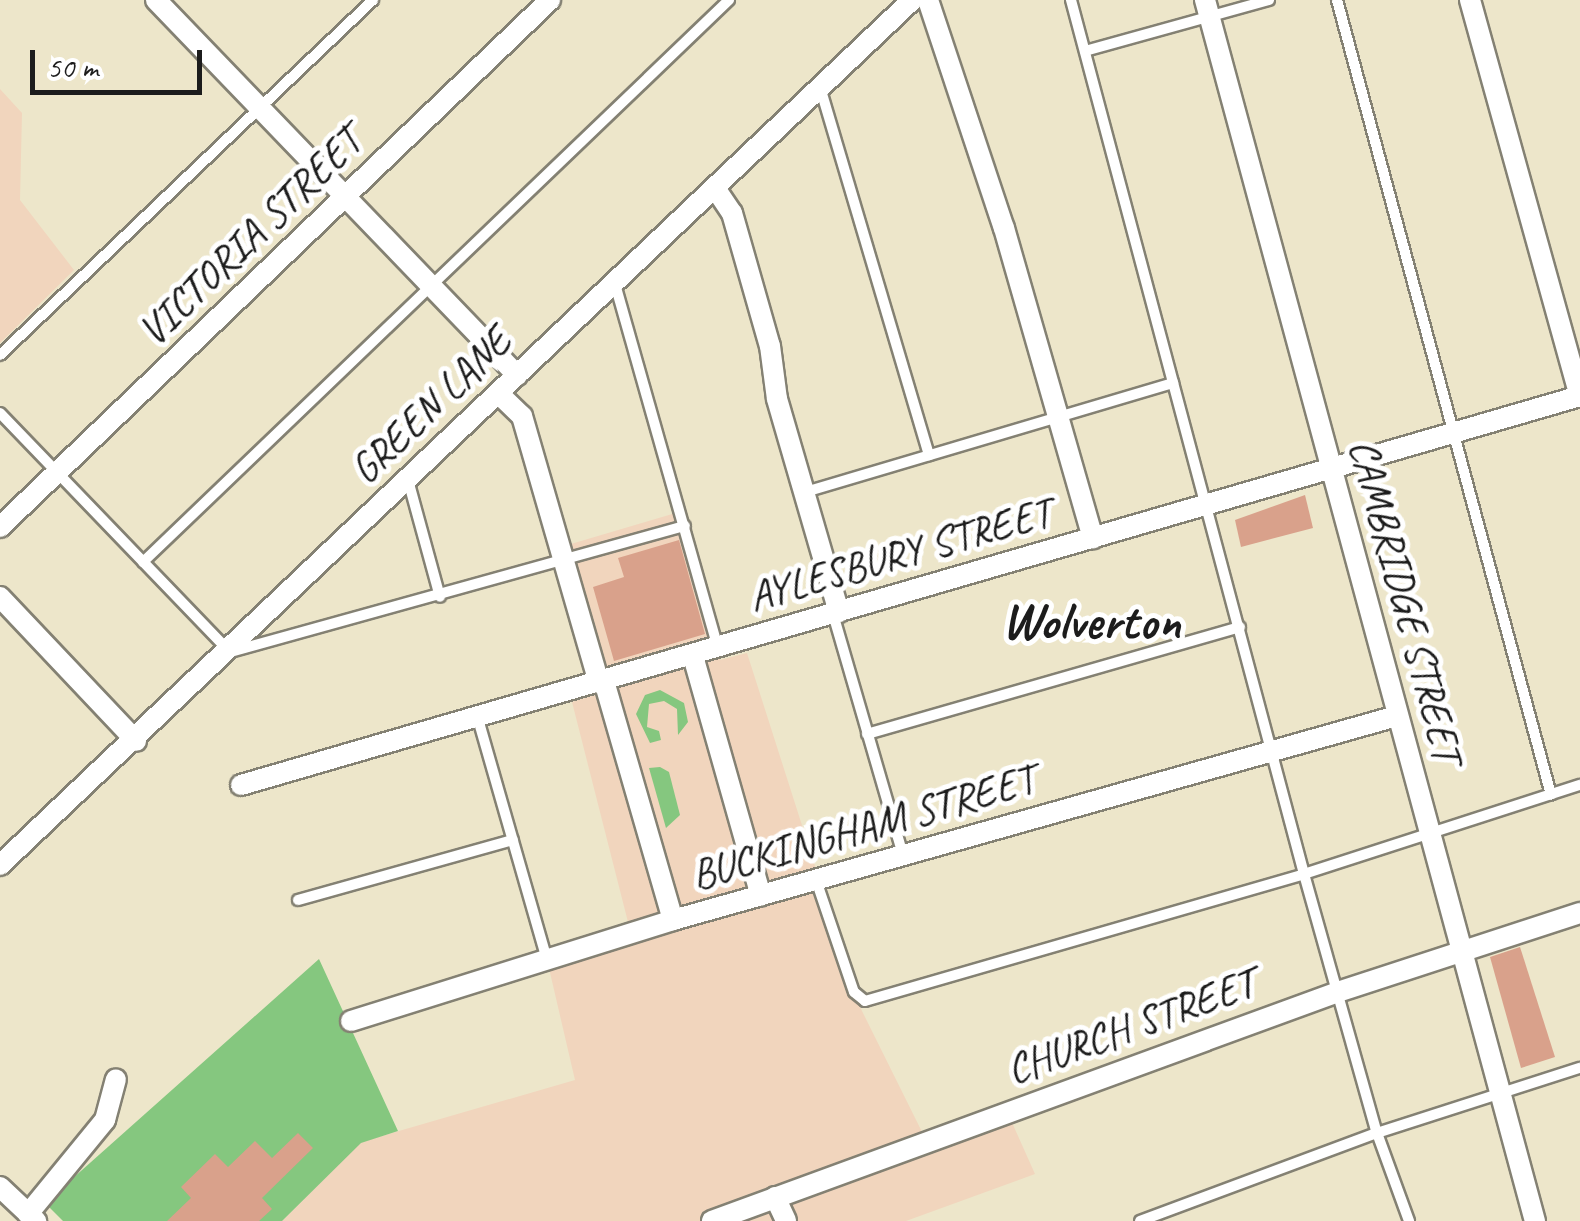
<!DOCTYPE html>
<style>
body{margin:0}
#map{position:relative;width:1580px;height:1221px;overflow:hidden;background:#ede6ca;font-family:Caveat,sans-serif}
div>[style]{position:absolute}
.built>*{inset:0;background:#f1d5bd}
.green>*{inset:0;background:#85c77f}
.building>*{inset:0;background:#d9a18b}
.roads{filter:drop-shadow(2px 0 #848173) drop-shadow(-2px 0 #848173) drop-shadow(0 2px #848173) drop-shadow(0 -2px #848173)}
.lane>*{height:10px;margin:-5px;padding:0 5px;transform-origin:5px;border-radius:5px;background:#fff}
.street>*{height:20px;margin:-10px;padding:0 10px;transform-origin:10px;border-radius:10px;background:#fff}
span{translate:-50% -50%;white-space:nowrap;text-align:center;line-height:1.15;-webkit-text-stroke:10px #fff;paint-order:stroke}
.street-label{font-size:42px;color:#1c1c1c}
.district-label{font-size:52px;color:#1c1c1c;font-weight:700}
.scale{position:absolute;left:30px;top:50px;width:172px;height:45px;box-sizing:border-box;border:5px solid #1c1c1c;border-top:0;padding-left:12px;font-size:30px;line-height:35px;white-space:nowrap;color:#1c1c1c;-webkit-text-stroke:8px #fff;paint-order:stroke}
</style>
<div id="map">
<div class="built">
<i style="clip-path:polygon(0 89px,22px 113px,20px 200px,74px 270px,0 343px)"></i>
<i style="clip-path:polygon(679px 512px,720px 660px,747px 653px,860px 1007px,930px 1148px,1010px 1118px,1035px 1174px,906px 1221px,282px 1221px,361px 1142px,575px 1080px,545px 951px,628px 922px,572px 702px,595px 695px,554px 549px)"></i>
</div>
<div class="green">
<i style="clip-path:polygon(660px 690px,684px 703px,688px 722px,678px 735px,677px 709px,664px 701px,649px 704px,647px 727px,659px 731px,661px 740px,650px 743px,636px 714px,645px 695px)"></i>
<i style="clip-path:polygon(660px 767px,669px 772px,680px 815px,666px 828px,649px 768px)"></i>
<i style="clip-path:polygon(319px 959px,398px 1131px,361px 1143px,282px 1221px,63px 1221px,45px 1203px)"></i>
</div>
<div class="building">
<i style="clip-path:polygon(1305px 495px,1313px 528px,1241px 547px,1235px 520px)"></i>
<i style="clip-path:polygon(679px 540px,705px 634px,614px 661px,593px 587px,624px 577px,618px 558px)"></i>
<i style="clip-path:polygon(1520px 947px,1555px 1057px,1521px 1068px,1490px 957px)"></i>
<i style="clip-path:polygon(298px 1133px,313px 1148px,262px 1198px,272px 1209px,259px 1221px,167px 1221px,191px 1198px,181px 1187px,215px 1154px,228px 1167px,255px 1141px,272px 1158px)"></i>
</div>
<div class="roads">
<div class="lane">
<i style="left:1071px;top:0;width:905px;rotate:75.07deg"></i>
<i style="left:1304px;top:874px;width:269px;rotate:74.3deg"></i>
<i style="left:1377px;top:1133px;width:94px;rotate:70deg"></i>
<i style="left:1337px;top:0;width:823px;rotate:74.93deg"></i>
<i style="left:1085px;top:51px;width:191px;rotate:-15.5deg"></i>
<i style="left:820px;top:87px;width:384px;rotate:73.5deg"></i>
<i style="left:615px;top:284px;width:377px;rotate:74.2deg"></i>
<i style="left:0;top:355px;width:515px;rotate:-43.58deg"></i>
<i style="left:0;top:413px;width:332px;rotate:46.1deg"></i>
<i style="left:230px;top:652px;width:472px;rotate:-15.5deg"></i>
<i style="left:408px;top:480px;width:121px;rotate:74.7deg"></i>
<i style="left:805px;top:492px;width:384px;rotate:-16.5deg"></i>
<i style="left:143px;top:562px;width:812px;rotate:-43.8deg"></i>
<i style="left:833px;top:614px;width:251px;rotate:73.8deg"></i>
<i style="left:478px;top:719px;width:251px;rotate:74deg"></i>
<i style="left:867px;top:734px;width:388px;rotate:-16deg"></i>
<i style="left:816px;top:880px;width:118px;rotate:71.3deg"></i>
<i style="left:854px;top:992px;width:14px;rotate:39deg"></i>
<i style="left:865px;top:1001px;width:457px;rotate:-16.1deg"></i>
<i style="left:1304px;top:874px;width:290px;rotate:-17.9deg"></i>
<i style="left:298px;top:900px;width:223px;rotate:-15.6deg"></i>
<i style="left:1140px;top:1221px;width:253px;rotate:-20.4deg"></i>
<i style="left:1377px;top:1133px;width:213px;rotate:-17.8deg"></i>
</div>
<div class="street">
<i style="left:156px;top:0;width:521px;rotate:46.09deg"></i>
<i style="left:928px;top:0;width:240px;rotate:71.6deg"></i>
<i style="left:1004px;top:228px;width:323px;rotate:74deg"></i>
<i style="left:1205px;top:0;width:1265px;rotate:74.88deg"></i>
<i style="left:1470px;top:0;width:412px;rotate:74.5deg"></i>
<i style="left:715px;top:188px;width:30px;rotate:56deg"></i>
<i style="left:732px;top:213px;width:138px;rotate:74.1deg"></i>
<i style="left:770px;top:346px;width:53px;rotate:82.5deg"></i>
<i style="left:777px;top:399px;width:222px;rotate:73.8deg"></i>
<i style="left:499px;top:394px;width:32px;rotate:44deg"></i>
<i style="left:522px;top:416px;width:278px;rotate:73.9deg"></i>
<i style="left:0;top:527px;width:762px;rotate:-43.78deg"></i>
<i style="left:0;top:597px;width:198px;rotate:46.6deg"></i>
<i style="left:693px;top:656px;width:249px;rotate:74.2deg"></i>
<i style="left:604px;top:681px;width:249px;rotate:73.9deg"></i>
<i style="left:241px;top:785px;width:1394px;rotate:-16.2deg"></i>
<i style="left:0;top:865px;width:1257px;rotate:-43.48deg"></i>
<i style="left:351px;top:1021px;width:337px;rotate:-17.4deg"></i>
<i style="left:673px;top:920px;width:752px;rotate:-15.74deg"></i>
<i style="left:0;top:1187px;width:50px;rotate:43.4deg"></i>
<i style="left:775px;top:1197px;width:26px;rotate:65deg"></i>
<i style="left:28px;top:1214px;width:122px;rotate:-50.7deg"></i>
<i style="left:105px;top:1120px;width:42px;rotate:-75deg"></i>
<i style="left:712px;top:1221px;width:667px;rotate:-20.09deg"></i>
<i style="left:1338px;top:992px;width:255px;rotate:-18.1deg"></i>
</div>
</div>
<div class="street-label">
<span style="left:250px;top:237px;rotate:-44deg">VICTORIA STREET</span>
<span style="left:431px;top:406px;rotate:-44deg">GREEN LANE</span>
<span style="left:900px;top:555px;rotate:-16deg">AYLESBURY STREET</span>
<span style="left:1405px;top:601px;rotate:75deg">CAMBRIDGE STREET</span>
<span style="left:863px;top:828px;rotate:-16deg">BUCKINGHAM STREET</span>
<span style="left:1131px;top:1027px;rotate:-20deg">CHURCH STREET</span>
</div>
<div class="district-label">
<span style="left:1091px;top:622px">Wolverton</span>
</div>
<div class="scale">50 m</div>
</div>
